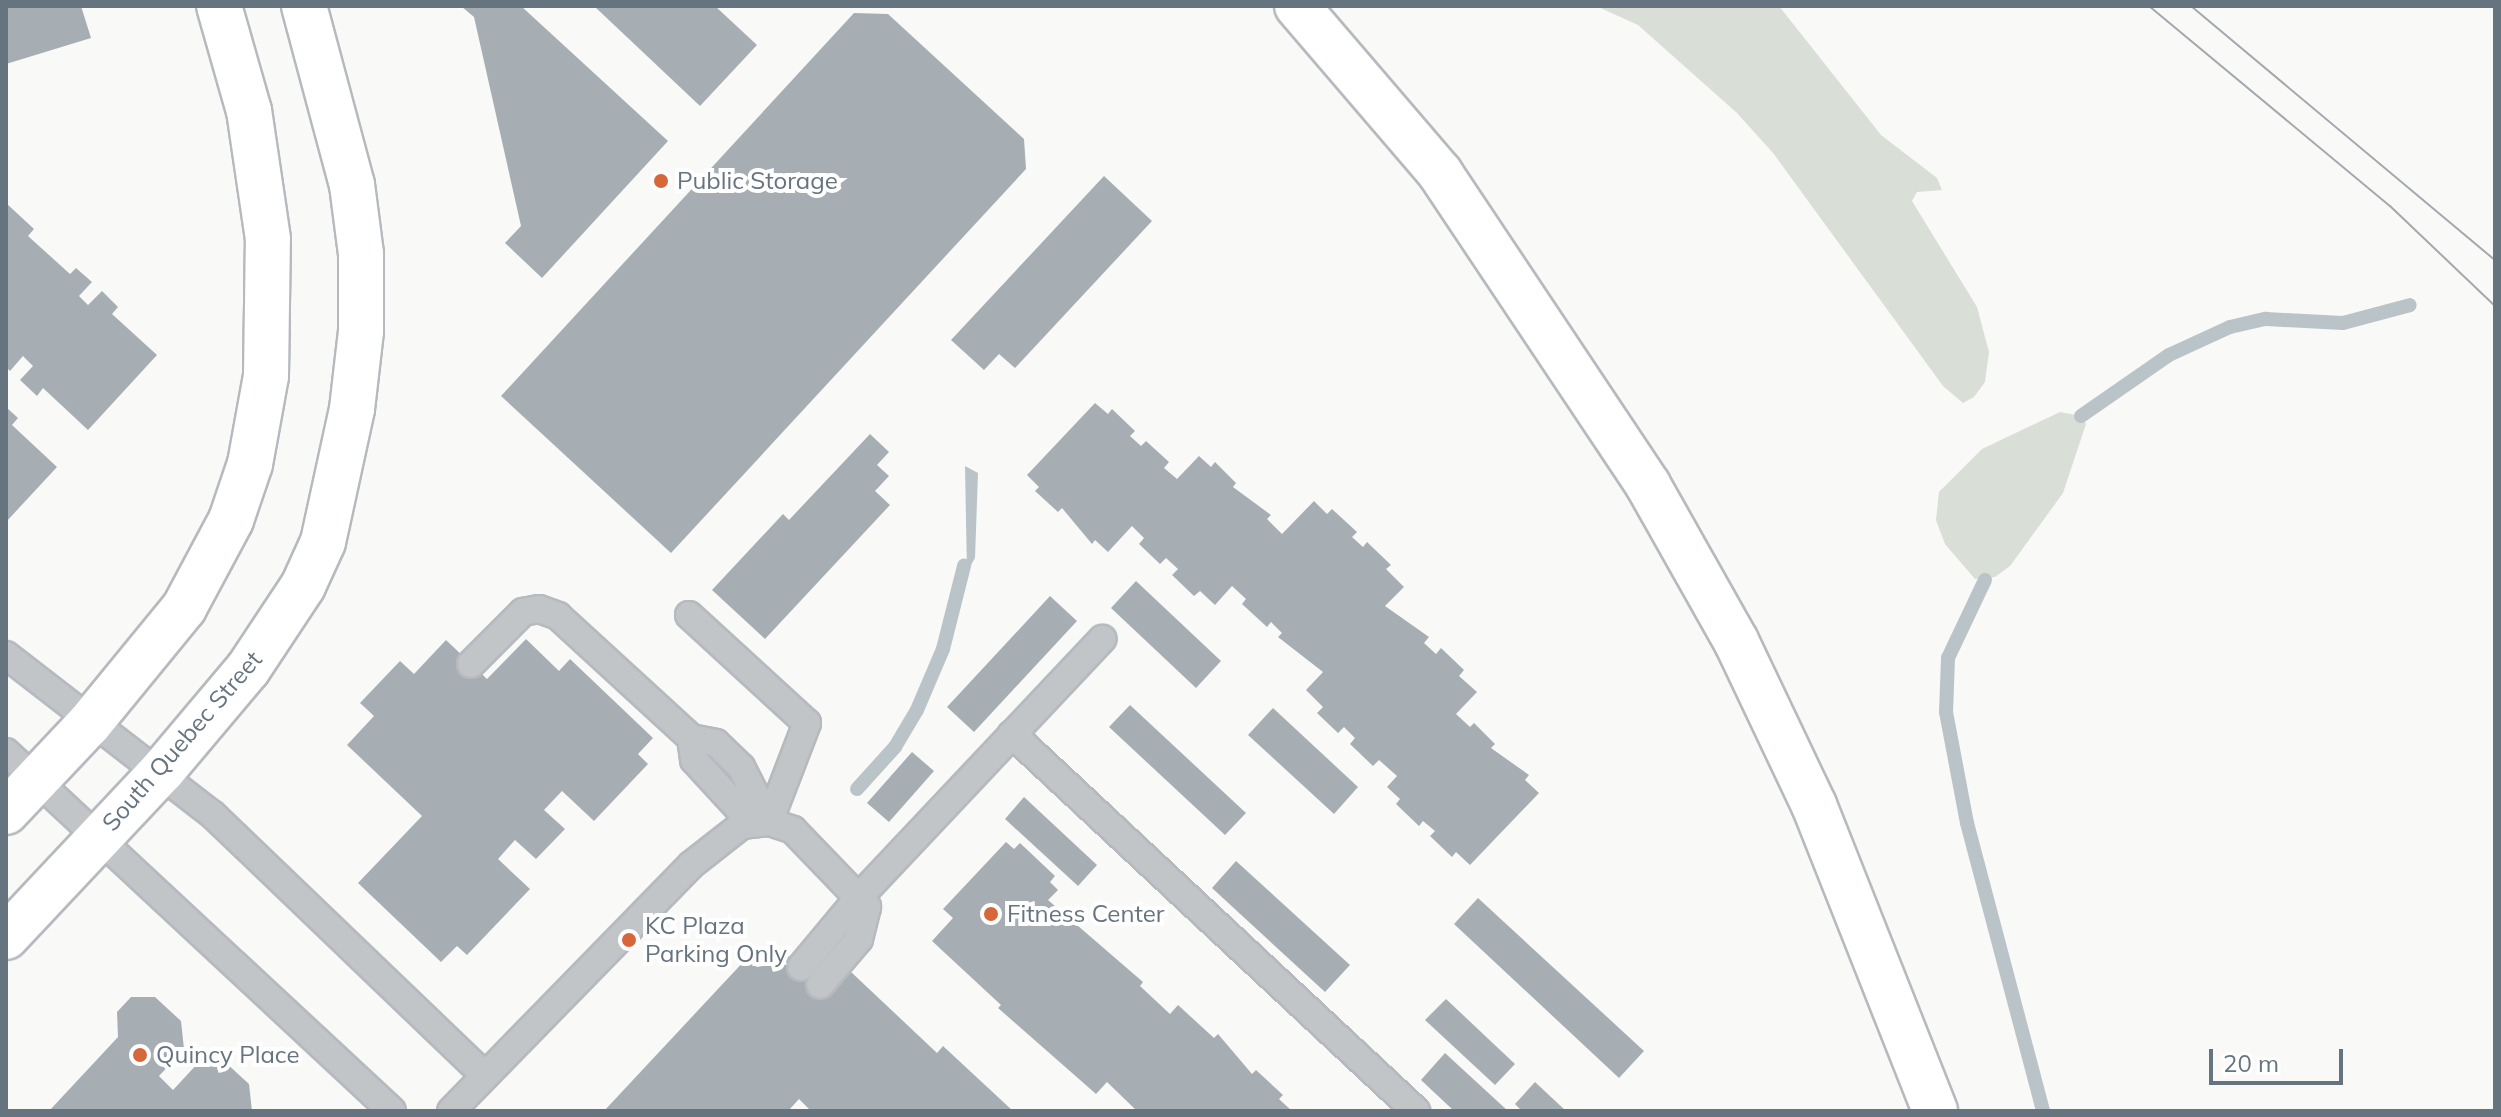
<!DOCTYPE html>
<style>
body{margin:0}
#map{position:relative;width:2501px;height:1117px;overflow:hidden;background:#f9f9f8;font-family:Mulish,sans-serif}
div>[style]{position:absolute}
.green>*{inset:0;background:#d9ded7}
.water>*{inset:0;background:#bac3c8}
.stream>*{height:14px;margin:-7px;padding:0 7px;transform-origin:7px;border-radius:7px;background:#bac3c8}
.building>*{inset:0;background:#a6aeb4}
.roads{filter:drop-shadow(2px 0 #b6babf) drop-shadow(-2px 0 #b6babf) drop-shadow(0 2px #b6babf) drop-shadow(0 -2px #b6babf)}
.lane>*{height:26px;margin:-13px;padding:0 13px;transform-origin:13px;border-radius:13px;background:#c1c5c8}
.secondary>*{height:44px;margin:-22px;padding:0 22px;transform-origin:22px;border-radius:22px;background:#fff}
.highway>*{height:44px;margin:-22px;padding:0 22px;transform-origin:22px;border-radius:22px;background:#fff}
.tram>*{height:2px;margin:-1px;padding:0 1px;transform-origin:1px;border-radius:1px;background:#a3a9ae}
.dots>*{width:22px;height:22px;translate:-50% -50%;box-sizing:border-box;border:4px solid #fff;border-radius:50%}
span{translate:-50% -50%;white-space:nowrap;text-align:center;line-height:1.15;-webkit-text-stroke:8px #fff;paint-order:stroke}
.poi-label{font-size:24px;color:#667480}
.left{translate:0 -50%;text-align:left}
.street-label{font-size:24px;color:#667480}
.frame{position:absolute;inset:0;border:8px solid #667480;pointer-events:none}
.scale{position:absolute;left:2209px;top:1049px;width:134px;height:36px;box-sizing:border-box;border:4px solid #667480;border-top:0;padding-left:10px;font-size:24px;line-height:28px;white-space:nowrap;color:#667480;-webkit-text-stroke:6px #fff;paint-order:stroke}
</style>
<div id="map">
<div class="green">
<i style="clip-path:polygon(1596px 6px,1779px 6px,1881px 135px,1937px 178px,1942px 190px,1917px 192px,1912px 201px,1977px 307px,1989px 352px,1985px 382px,1974px 397px,1963px 403px,1943px 386px,1773px 153px,1737px 113px,1638px 25px)"></i>
<i style="clip-path:polygon(2060px 412px,2081px 416px,2086px 424px,2063px 493px,2010px 566px,1995px 577px,1975px 579px,1945px 544px,1936px 520px,1939px 492px,1982px 449px)"></i>
</div>
<div class="water">
<i style="clip-path:polygon(965px 466px,978px 473px,975px 558px,967px 572px)"></i>
</div>
<div class="stream">
<i style="left:2081px;top:416px;width:107px;rotate:-34.7deg"></i>
<i style="left:2169px;top:355px;width:67px;rotate:-24.7deg"></i>
<i style="left:2230px;top:327px;width:37px;rotate:-13deg"></i>
<i style="left:2266px;top:319px;width:77px;rotate:3deg"></i>
<i style="left:2343px;top:323px;width:69px;rotate:-15deg"></i>
<i style="left:1985px;top:580px;width:86px;rotate:115.4deg"></i>
<i style="left:1948px;top:658px;width:54px;rotate:92.1deg"></i>
<i style="left:1946px;top:712px;width:113px;rotate:79.3deg"></i>
<i style="left:1967px;top:823px;width:298px;rotate:75.2deg"></i>
<i style="left:857px;top:789px;width:57px;rotate:-47.9deg"></i>
<i style="left:895px;top:747px;width:43px;rotate:-59.3deg"></i>
<i style="left:917px;top:710px;width:66px;rotate:-66.9deg"></i>
<i style="left:943px;top:649px;width:86px;rotate:-75.8deg"></i>
</div>
<div class="building">
<i style="clip-path:polygon(6px 6px,81px 6px,91px 38px,6px 64px)"></i>
<i style="clip-path:polygon(461px 6px,521px 6px,668px 141px,542px 278px,505px 243px,521px 226px,474px 17px)"></i>
<i style="clip-path:polygon(594px 6px,715px 6px,757px 45px,700px 106px)"></i>
<i style="clip-path:polygon(854px 13px,888px 14px,1024px 139px,1026px 169px,671px 553px,501px 396px)"></i>
<i style="clip-path:polygon(1104px 176px,1152px 221px,1015px 368px,999px 354px,984px 370px,951px 340px)"></i>
<i style="clip-path:polygon(6px 203px,34px 229px,28px 236px,70px 274px,76px 268px,92px 282px,79px 296px,88px 305px,102px 291px,118px 307px,112px 314px,157px 355px,88px 430px,43px 388px,37px 396px,20px 380px,33px 366px,23px 356px,10px 371px,6px 367px)"></i>
<i style="clip-path:polygon(1095px 403px,1108px 414px,1112px 409px,1135px 431px,1130px 436px,1141px 446px,1146px 441px,1169px 462px,1164px 468px,1177px 479px,1199px 456px,1211px 467px,1215px 462px,1236px 483px,1233px 487px,1271px 515px,1267px 519px,1282px 534px,1314px 501px,1327px 514px,1332px 509px,1357px 532px,1352px 537px,1363px 547px,1367px 542px,1391px 565px,1386px 569px,1404px 587px,1385px 606px,1429px 637px,1424px 643px,1436px 654px,1441px 648px,1464px 670px,1459px 676px,1477px 692px,1456px 714px,1470px 727px,1474px 723px,1495px 744px,1491px 748px,1529px 775px,1525px 780px,1539px 793px,1470px 865px,1456px 852px,1452px 857px,1430px 836px,1435px 831px,1423px 821px,1419px 826px,1396px 804px,1400px 799px,1387px 787px,1397px 776px,1379px 760px,1373px 766px,1350px 744px,1355px 738px,1344px 727px,1338px 733px,1317px 713px,1323px 707px,1306px 690px,1323px 672px,1278px 637px,1282px 633px,1271px 622px,1267px 627px,1242px 604px,1246px 599px,1232px 586px,1215px 605px,1200px 591px,1194px 596px,1172px 575px,1178px 569px,1166px 558px,1160px 564px,1139px 544px,1144px 538px,1132px 526px,1108px 552px,1095px 540px,1092px 544px,1062px 508px,1058px 512px,1035px 491px,1039px 487px,1027px 475px)"></i>
<i style="clip-path:polygon(6px 407px,18px 418px,12px 425px,57px 467px,6px 522px)"></i>
<i style="clip-path:polygon(870px 434px,889px 452px,877px 465px,889px 476px,875px 491px,890px 505px,765px 639px,712px 590px,783px 514px,789px 520px)"></i>
<i style="clip-path:polygon(1136px 581px,1221px 661px,1196px 688px,1111px 608px)"></i>
<i style="clip-path:polygon(1050px 596px,1077px 621px,974px 732px,947px 707px)"></i>
<i style="clip-path:polygon(526px 639px,559px 671px,570px 659px,653px 738px,638px 754px,648px 764px,594px 821px,562px 791px,544px 810px,565px 829px,536px 859px,515px 840px,498px 859px,530px 889px,467px 955px,457px 946px,441px 962px,358px 883px,422px 816px,347px 745px,374px 716px,360px 703px,400px 661px,414px 674px,446px 640px,487px 679px)"></i>
<i style="clip-path:polygon(1130px 705px,1246px 813px,1225px 835px,1109px 727px)"></i>
<i style="clip-path:polygon(1273px 708px,1358px 787px,1334px 814px,1248px 735px)"></i>
<i style="clip-path:polygon(912px 752px,934px 771px,889px 822px,867px 803px)"></i>
<i style="clip-path:polygon(1024px 797px,1097px 865px,1078px 886px,1005px 819px)"></i>
<i style="clip-path:polygon(1006px 842px,1014px 849px,1020px 843px,1055px 876px,1050px 882px,1058px 890px,1048px 900px,1143px 982px,1140px 986px,1170px 1014px,1178px 1005px,1214px 1038px,1218px 1034px,1252px 1074px,1256px 1070px,1283px 1095px,1279px 1099px,1292px 1111px,1137px 1111px,1107px 1082px,1096px 1094px,998px 1008px,1001px 1005px,932px 941px,953px 918px,943px 909px)"></i>
<i style="clip-path:polygon(1236px 861px,1350px 965px,1325px 992px,1212px 888px)"></i>
<i style="clip-path:polygon(1478px 898px,1644px 1051px,1619px 1078px,1454px 924px)"></i>
<i style="clip-path:polygon(782px 950px,829px 994px,850px 971px,937px 1053px,943px 1046px,1013px 1111px,811px 1111px,799px 1099px,788px 1111px,604px 1111px,746px 959px,757px 967px,768px 965px)"></i>
<i style="clip-path:polygon(131px 997px,155px 997px,181px 1021px,184px 1049px,159px 1076px,173px 1090px,199px 1062px,225px 1062px,249px 1084px,252px 1111px,49px 1111px,118px 1037px,117px 1012px)"></i>
<i style="clip-path:polygon(1446px 999px,1515px 1064px,1495px 1085px,1425px 1020px)"></i>
<i style="clip-path:polygon(1445px 1053px,1508px 1111px,1454px 1111px,1421px 1080px)"></i>
<i style="clip-path:polygon(1535px 1082px,1566px 1111px,1522px 1111px,1515px 1104px)"></i>
</div>
<div class="roads">
<div class="lane">
<i style="left:689px;top:615px;width:160px;rotate:42.5deg"></i>
<i style="left:807px;top:723px;width:106px;rotate:111deg"></i>
<i style="left:6px;top:655px;width:260px;rotate:37.7deg"></i>
<i style="left:212px;top:814px;width:377px;rotate:43.8deg"></i>
<i style="left:471px;top:664px;width:74px;rotate:-45deg"></i>
<i style="left:523px;top:612px;width:16px;rotate:-11deg"></i>
<i style="left:539px;top:609px;width:20px;rotate:20deg"></i>
<i style="left:558px;top:616px;width:180px;rotate:42.5deg"></i>
<i style="left:691px;top:738px;width:25px;rotate:11deg"></i>
<i style="left:716px;top:743px;width:35px;rotate:44deg"></i>
<i style="left:741px;top:767px;width:62px;rotate:63deg"></i>
<i style="left:1012px;top:734px;width:553px;rotate:43.02deg"></i>
<i style="left:691px;top:738px;width:22px;rotate:82deg"></i>
<i style="left:694px;top:760px;width:86px;rotate:47.4deg"></i>
<i style="left:6px;top:752px;width:527px;rotate:42.92deg"></i>
<i style="left:801px;top:967px;width:94px;rotate:-50.2deg"></i>
<i style="left:861px;top:895px;width:352px;rotate:-46.7deg"></i>
<i style="left:451px;top:1111px;width:344px;rotate:-45.7deg"></i>
<i style="left:691px;top:865px;width:65px;rotate:-38.1deg"></i>
<i style="left:742px;top:825px;width:27px;rotate:-6deg"></i>
<i style="left:769px;top:822px;width:25px;rotate:18deg"></i>
<i style="left:793px;top:830px;width:107px;rotate:46.1deg"></i>
<i style="left:867px;top:907px;width:33px;rotate:104deg"></i>
<i style="left:859px;top:939px;width:60px;rotate:130.3deg"></i>
</div>
<div class="secondary">
<i style="left:6px;top:812px;width:121px;rotate:-46.7deg"></i>
<i style="left:89px;top:724px;width:150px;rotate:-50.7deg"></i>
<i style="left:184px;top:608px;width:100px;rotate:-61.9deg"></i>
<i style="left:231px;top:520px;width:59px;rotate:-71.3deg"></i>
<i style="left:250px;top:464px;width:89px;rotate:-79.7deg"></i>
<i style="left:266px;top:376px;width:137px;rotate:-89.2deg"></i>
<i style="left:268px;top:239px;width:129px;rotate:-98.4deg"></i>
<i style="left:249px;top:111px;width:109px;rotate:-105.9deg"></i>
<i style="left:6px;top:937px;width:228px;rotate:-46.8deg"></i>
<i style="left:162px;top:771px;width:133px;rotate:-49.9deg"></i>
<i style="left:248px;top:669px;width:100px;rotate:-56.5deg"></i>
<i style="left:303px;top:586px;width:48px;rotate:-65.6deg"></i>
<i style="left:323px;top:542px;width:136px;rotate:-77.7deg"></i>
<i style="left:352px;top:409px;width:79px;rotate:-83.4deg"></i>
<i style="left:361px;top:331px;width:77px;rotate:-90deg"></i>
<i style="left:361px;top:254px;width:70px;rotate:-97.4deg"></i>
<i style="left:352px;top:185px;width:185px;rotate:-105deg"></i>
</div>
<div class="highway">
<i style="left:1297px;top:6px;width:220px;rotate:49.4deg"></i>
<i style="left:1440px;top:173px;width:375px;rotate:56.3deg"></i>
<i style="left:1648px;top:485px;width:179px;rotate:60.6deg"></i>
<i style="left:1736px;top:641px;width:182px;rotate:64.6deg"></i>
<i style="left:1814px;top:805px;width:329px;rotate:68.4deg"></i>
</div>
</div>
<div class="tram">
<i style="left:2149px;top:6px;width:313px;rotate:39.7deg"></i>
<i style="left:2390px;top:206px;width:145px;rotate:43.6deg"></i>
<i style="left:2191px;top:6px;width:396px;rotate:39.9deg"></i>
</div>
<div class="dots">
<i style="left:661px;top:181px;background:#d6673b"></i>
<i style="left:991px;top:914px;background:#d6673b"></i>
<i style="left:629px;top:940px;background:#d6673b"></i>
<i style="left:140px;top:1055px;background:#d6673b"></i>
</div>
<div class="poi-label">
<span class="left" style="left:677px;top:181px">Public Storage</span>
<span class="left" style="left:1007px;top:914px">Fitness Center</span>
<span class="left" style="left:645px;top:940px">KC Plaza<br>Parking Only</span>
<span class="left" style="left:156px;top:1055px">Quincy Place</span>
</div>
<div class="street-label">
<span style="left:182px;top:741px;rotate:-49deg">South Quebec Street</span>
</div>
<div class="frame"></div>
<div class="scale">20 m</div>
</div>
